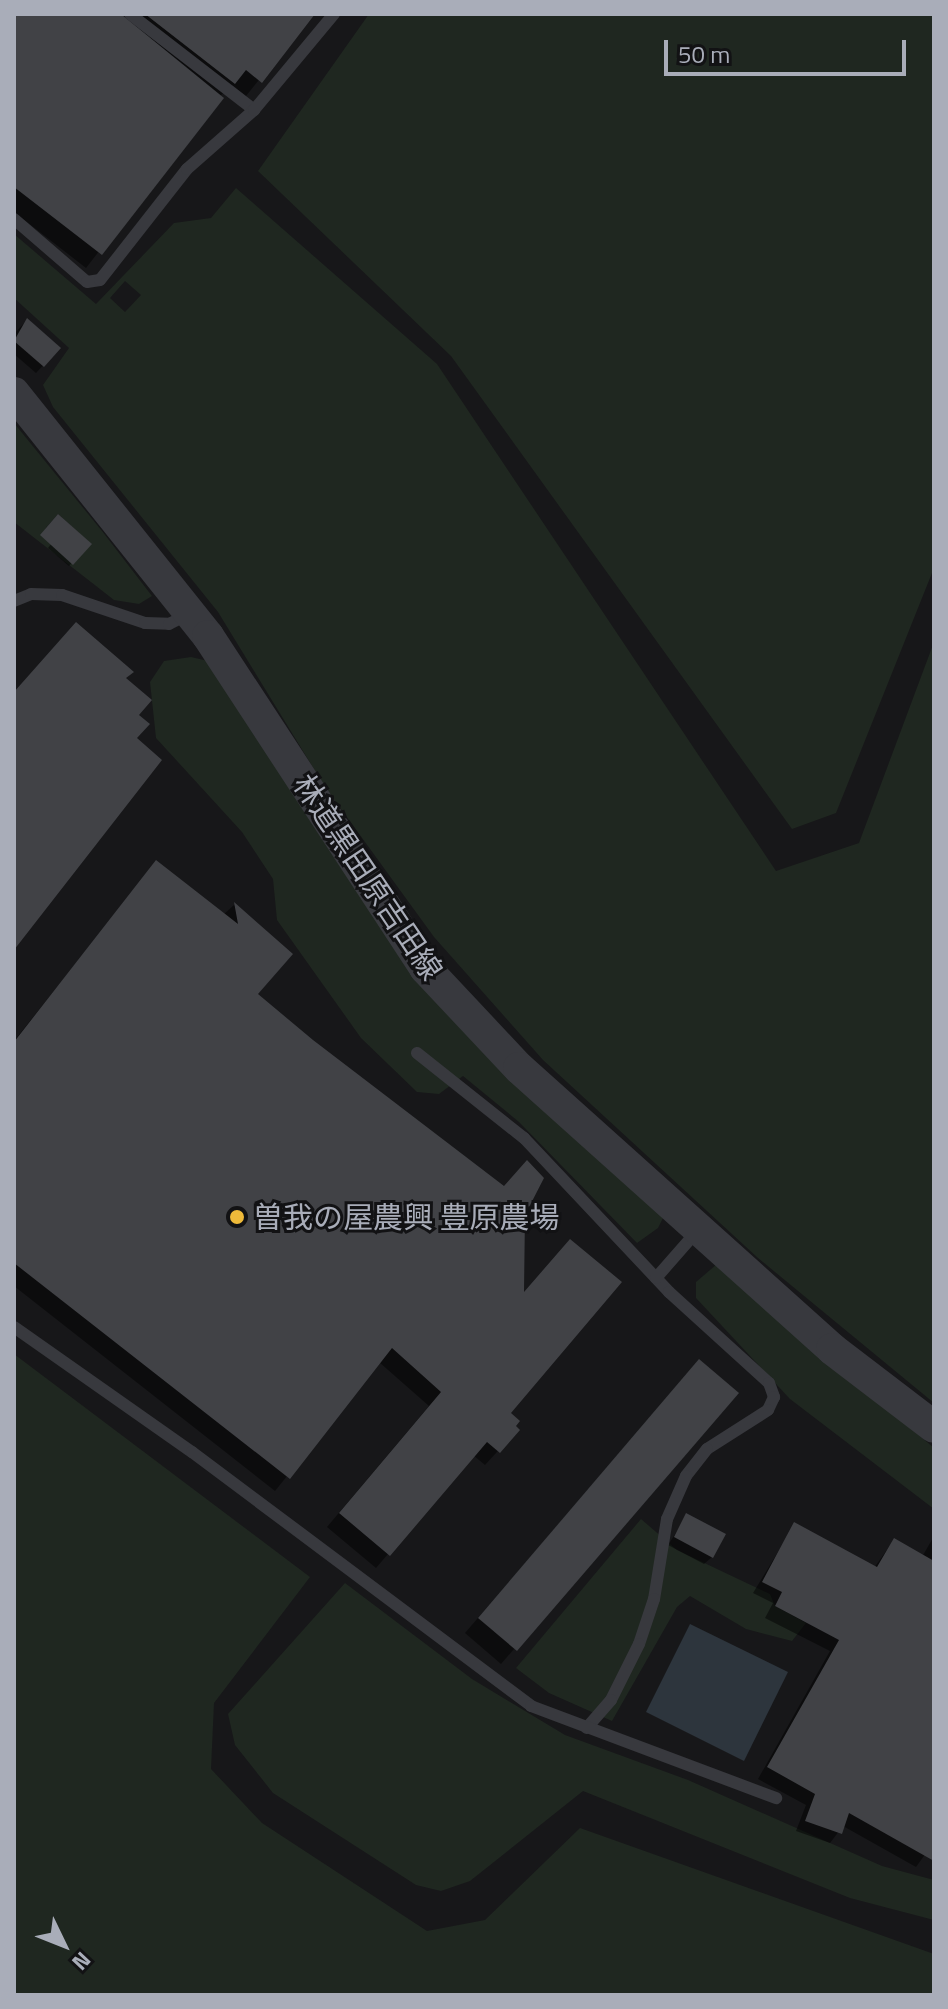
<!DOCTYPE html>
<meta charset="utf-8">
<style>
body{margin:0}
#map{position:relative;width:948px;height:2009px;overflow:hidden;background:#171719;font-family:"Titillium Web","Noto Sans JP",sans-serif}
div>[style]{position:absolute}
.green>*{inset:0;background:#1f2720}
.water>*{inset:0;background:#2d353d}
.shadow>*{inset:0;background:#0007}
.building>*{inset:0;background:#414246}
.service>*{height:12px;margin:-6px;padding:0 6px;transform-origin:6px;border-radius:6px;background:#38393e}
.tertiary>*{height:32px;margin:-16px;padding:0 16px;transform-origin:16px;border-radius:16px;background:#38393e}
.dots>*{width:22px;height:22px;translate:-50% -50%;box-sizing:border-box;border:4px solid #121214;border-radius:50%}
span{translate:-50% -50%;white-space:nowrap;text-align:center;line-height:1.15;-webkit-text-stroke:6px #121214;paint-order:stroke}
.street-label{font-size:30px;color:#a9adb9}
.poi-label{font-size:30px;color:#a9adb9}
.left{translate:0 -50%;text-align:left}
.frame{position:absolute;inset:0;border:16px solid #a9adb9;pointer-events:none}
.north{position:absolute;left:24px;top:1905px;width:80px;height:80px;-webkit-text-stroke:6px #121214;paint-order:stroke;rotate:133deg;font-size:22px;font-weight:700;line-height:32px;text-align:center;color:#a9adb9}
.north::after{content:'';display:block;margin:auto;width:28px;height:36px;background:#a9adb9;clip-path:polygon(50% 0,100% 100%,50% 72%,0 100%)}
.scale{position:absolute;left:664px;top:40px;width:242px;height:36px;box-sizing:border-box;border:4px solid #a9adb9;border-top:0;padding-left:10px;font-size:24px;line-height:28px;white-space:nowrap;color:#a9adb9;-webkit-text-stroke:6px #121214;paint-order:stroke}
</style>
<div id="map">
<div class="green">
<i style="clip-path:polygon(369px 14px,934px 14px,934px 568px,836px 813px,792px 829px,451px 356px,258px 171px)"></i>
<i style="clip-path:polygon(evenodd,236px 188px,437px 364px,776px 871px,859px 843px,934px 642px,934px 1403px,758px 1258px,543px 1060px,434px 937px,325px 787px,218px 612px,53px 407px,43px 385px,69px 348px,14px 298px,14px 234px,96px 304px,174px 223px,211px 218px,236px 188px,125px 281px,141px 295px,125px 312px,110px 298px,125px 281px)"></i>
<i style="clip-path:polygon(evenodd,14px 423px,102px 531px,152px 596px,139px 604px,114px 600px,14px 522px,14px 423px,58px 514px,91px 544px,63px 545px,45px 529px,58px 514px)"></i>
<i style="clip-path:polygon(191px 657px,208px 661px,415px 968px,666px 1212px,658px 1228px,637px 1243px,519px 1122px,463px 1076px,439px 1094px,417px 1092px,361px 1038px,277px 920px,273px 879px,242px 832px,156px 738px,150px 682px,164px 661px)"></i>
<i style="clip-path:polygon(717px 1264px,934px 1448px,934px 1509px,790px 1399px,696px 1298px,696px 1282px)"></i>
<i style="clip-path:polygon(14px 1354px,310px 1577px,214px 1703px,211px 1769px,262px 1823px,427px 1931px,485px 1920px,580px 1828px,934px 1954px,934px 1995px,14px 1995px)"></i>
<i style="clip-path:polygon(641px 1519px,677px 1550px,770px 1594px,775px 1606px,806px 1623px,792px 1641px,746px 1629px,690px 1596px,677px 1607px,612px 1721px,549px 1693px,516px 1668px)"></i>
<i style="clip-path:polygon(345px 1583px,472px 1679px,565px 1735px,688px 1780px,882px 1866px,934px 1880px,934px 1920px,850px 1898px,583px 1791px,470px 1881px,441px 1891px,416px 1885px,273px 1793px,235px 1745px,228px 1714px)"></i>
</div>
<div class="water">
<i style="clip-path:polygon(690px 1624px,788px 1672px,744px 1761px,646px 1712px)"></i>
</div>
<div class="shadow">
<i style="clip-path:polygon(14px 14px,312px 14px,246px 96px,232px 85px,219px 97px,86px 268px,14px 212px)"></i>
<i style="clip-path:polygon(27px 320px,59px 348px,36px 373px,14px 354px,14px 334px)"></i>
<i style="clip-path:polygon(64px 528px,89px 544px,69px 566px,48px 548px)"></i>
<i style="clip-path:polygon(156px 863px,223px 915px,234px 905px,290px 954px,255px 994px,523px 1215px,508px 1413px,517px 1430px,485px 1465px,473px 1455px,376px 1568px,327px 1527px,429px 1406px,379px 1362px,275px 1491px,14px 1286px,14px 1041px)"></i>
<i style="clip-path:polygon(685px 1377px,736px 1393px,501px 1664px,465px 1633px)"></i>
<i style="clip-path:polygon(687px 1516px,712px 1557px,704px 1564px,668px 1545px)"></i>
<i style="clip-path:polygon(795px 1524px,874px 1568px,894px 1540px,922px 1557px,934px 1536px,934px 1842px,916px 1867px,843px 1826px,830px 1843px,796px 1831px,806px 1805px,758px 1779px,830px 1651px,765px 1618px,773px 1603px,753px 1593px)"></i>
</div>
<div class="building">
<i style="clip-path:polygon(14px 14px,121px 14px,224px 98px,102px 255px,14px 187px)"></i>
<i style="clip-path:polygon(145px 14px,315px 14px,262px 83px,246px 70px,235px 84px)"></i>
<i style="clip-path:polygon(27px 318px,61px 348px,44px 367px,14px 341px)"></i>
<i style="clip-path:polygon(58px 514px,92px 544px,73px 565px,40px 535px)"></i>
<i style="clip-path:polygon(76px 622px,134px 672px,126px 678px,152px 700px,139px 715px,150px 724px,137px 738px,162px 760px,14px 950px,14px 692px)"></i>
<i style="clip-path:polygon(156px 860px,238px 924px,234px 902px,293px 954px,258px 994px,313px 1040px,504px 1186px,527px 1160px,544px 1178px,525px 1215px,524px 1292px,570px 1239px,622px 1282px,511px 1413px,520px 1421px,516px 1426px,520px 1430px,500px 1453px,487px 1442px,390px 1556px,339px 1513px,441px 1392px,392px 1348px,290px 1479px,14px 1263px,14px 1042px)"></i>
<i style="clip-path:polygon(699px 1359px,739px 1393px,517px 1651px,478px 1618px)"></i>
<i style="clip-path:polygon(686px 1513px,726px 1534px,713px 1558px,674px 1537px)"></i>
<i style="clip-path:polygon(794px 1522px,877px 1567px,894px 1538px,934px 1561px,934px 1861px,849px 1813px,842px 1834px,805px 1821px,815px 1794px,767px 1767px,839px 1640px,775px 1606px,782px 1592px,762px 1582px)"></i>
</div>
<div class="service">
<i style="left:130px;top:14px;width:157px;rotate:37.7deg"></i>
<i style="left:14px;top:219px;width:96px;rotate:40.8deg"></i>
<i style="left:87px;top:282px;width:13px;rotate:-9deg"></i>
<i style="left:100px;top:280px;width:141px;rotate:-51.9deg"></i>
<i style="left:187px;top:169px;width:89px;rotate:-41.4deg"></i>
<i style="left:254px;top:110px;width:125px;rotate:-50.2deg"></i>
<i style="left:14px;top:601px;width:18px;rotate:-22deg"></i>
<i style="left:31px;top:594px;width:31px;rotate:2deg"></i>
<i style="left:62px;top:595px;width:88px;rotate:18.6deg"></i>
<i style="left:145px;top:623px;width:24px;rotate:2deg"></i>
<i style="left:169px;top:624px;width:20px;rotate:-27deg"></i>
<i style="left:417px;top:1053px;width:137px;rotate:38.5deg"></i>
<i style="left:524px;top:1138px;width:212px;rotate:46.7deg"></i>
<i style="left:669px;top:1292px;width:135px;rotate:42.3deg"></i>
<i style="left:769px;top:1383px;width:15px;rotate:70deg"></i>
<i style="left:774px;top:1397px;width:14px;rotate:115deg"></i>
<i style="left:768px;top:1410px;width:72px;rotate:147.4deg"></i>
<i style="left:707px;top:1449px;width:34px;rotate:128deg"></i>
<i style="left:686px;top:1476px;width:47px;rotate:113.8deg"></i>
<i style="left:667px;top:1519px;width:81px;rotate:99.2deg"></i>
<i style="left:654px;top:1599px;width:47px;rotate:108.4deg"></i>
<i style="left:639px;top:1644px;width:63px;rotate:116.6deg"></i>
<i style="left:611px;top:1700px;width:37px;rotate:131deg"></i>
<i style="left:656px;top:1278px;width:64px;rotate:-48.8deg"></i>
<i style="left:14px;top:1327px;width:218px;rotate:35.1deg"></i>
<i style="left:192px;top:1452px;width:424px;rotate:36.8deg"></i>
<i style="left:531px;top:1706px;width:262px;rotate:20.6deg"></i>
</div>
<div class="tertiary">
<i style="left:14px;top:393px;width:311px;rotate:51.4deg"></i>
<i style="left:208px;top:636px;width:397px;rotate:56.8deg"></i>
<i style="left:425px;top:968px;width:137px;rotate:46.8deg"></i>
<i style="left:519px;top:1068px;width:421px;rotate:41.9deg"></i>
<i style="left:832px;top:1349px;width:128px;rotate:37.4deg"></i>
</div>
<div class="dots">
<i style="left:237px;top:1217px;background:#eeba3a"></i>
</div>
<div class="street-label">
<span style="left:368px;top:877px;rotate:56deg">林道黒田原吉田線</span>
</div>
<div class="poi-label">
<span class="left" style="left:253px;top:1217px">曽我の屋農興 豊原農場</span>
</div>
<div class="frame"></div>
<div class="north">N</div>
<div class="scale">50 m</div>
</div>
